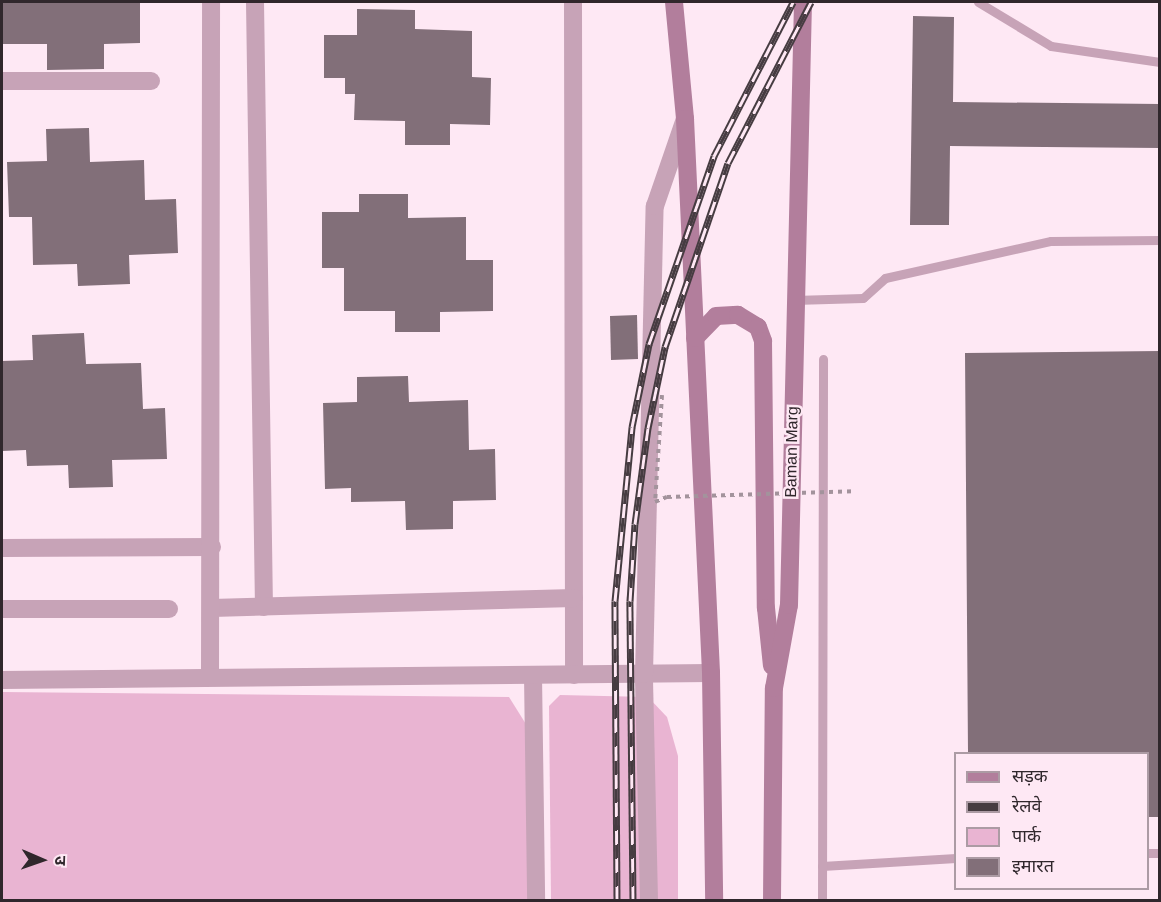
<!DOCTYPE html>
<meta charset="utf-8">
<style>
body{margin:0}
#map{position:relative;width:1161px;height:902px;overflow:hidden;background:#fee8f4;font-family:Helvetica,"Noto Sans Devanagari",sans-serif}
div>[style]{position:absolute}
.green>*{inset:0;background:#e9b4d2}
.building>*{inset:0;background:#826f79}
.lane>*{height:9px;margin:-4.5px;padding:0 4.5px;transform-origin:4.5px;border-radius:4.5px;background:#c7a3b7}
.street>*{height:18px;margin:-9px;padding:0 9px;transform-origin:9px;border-radius:9px;background:#c7a3b7}
.secondary>*{height:18px;margin:-9px;padding:0 9px;transform-origin:9px;border-radius:9px;background:#b27e9c}
.rail>*{height:7px;margin-top:-3.5px;transform-origin:0;background:repeating-linear-gradient(90deg,#fee8f4 0 14px,#463c41 0 28px);box-sizing:border-box;border-block:2px solid #463c41}
.path-bridge>*{height:4px;margin-top:-2px;transform-origin:0;background:repeating-linear-gradient(90deg,#a3939c 0 4.5px,transparent 0 9px)}
span{translate:-50% -50%;white-space:nowrap;text-align:center;line-height:1.15;-webkit-text-stroke:5px #fee8f4;paint-order:stroke}
.street-label{font-size:16px;color:#30272c}
.frame{position:absolute;inset:0;border:3px solid #30272c;pointer-events:none}
.legend{position:absolute;left:954px;top:752px;width:195px;height:138px;box-sizing:border-box;background:#fee8f4;border:2px solid #ac9ba4;margin:0;padding:8px 10px;list-style:none;font-size:18px;color:#30272c}
.legend li{display:flex;align-items:center;gap:12px;height:30px}
.legend b{width:30px;border:2px solid #ac9ba4}
.north{position:absolute;left:12px;top:830px;width:60px;height:60px;-webkit-text-stroke:4px #fee8f4;paint-order:stroke;rotate:92deg;font-size:16px;font-weight:700;line-height:24px;text-align:center;color:#30272c}
.north::after{content:'';display:block;margin:auto;width:21px;height:27px;background:#30272c;clip-path:polygon(50% 0,100% 100%,50% 72%,0 100%)}
</style>
<div id="map">
<div class="green">
<i style="clip-path:polygon(2px 692px,509px 697px,529px 729px,531px 900px,2px 900px)"></i>
<i style="clip-path:polygon(560px 695px,648px 697px,667px 717px,678px 756px,678px 900px,551px 900px,549px 706px)"></i>
</div>
<div class="building">
<i style="clip-path:polygon(2px 2px,140px 2px,140px 43px,104px 44px,104px 69px,47px 70px,47px 44px,2px 44px)"></i>
<i style="clip-path:polygon(357px 9px,415px 10px,415px 29px,472px 31px,472px 77px,491px 78px,490px 125px,450px 124px,450px 145px,405px 145px,405px 121px,354px 120px,355px 94px,345px 94px,345px 78px,324px 78px,324px 35px,357px 35px)"></i>
<i style="clip-path:polygon(913px 16px,954px 17px,953px 102px,1160px 104px,1160px 148px,950px 146px,949px 225px,910px 225px)"></i>
<i style="clip-path:polygon(89px 128px,90px 162px,144px 160px,145px 200px,176px 199px,178px 253px,129px 255px,130px 284px,78px 286px,77px 264px,33px 265px,32px 217px,9px 217px,7px 162px,47px 161px,46px 129px)"></i>
<i style="clip-path:polygon(359px 194px,408px 194px,408px 218px,466px 217px,466px 260px,493px 260px,493px 311px,440px 312px,440px 332px,395px 332px,395px 311px,344px 311px,344px 268px,322px 268px,322px 212px,359px 212px)"></i>
<i style="clip-path:polygon(637px 315px,638px 359px,611px 360px,610px 316px)"></i>
<i style="clip-path:polygon(84px 333px,86px 364px,141px 363px,143px 409px,165px 408px,167px 459px,112px 460px,113px 487px,69px 488px,68px 465px,27px 466px,26px 450px,2px 451px,2px 361px,33px 360px,32px 335px)"></i>
<i style="clip-path:polygon(1160px 351px,1160px 817px,1148px 817px,1148px 754px,968px 754px,965px 353px)"></i>
<i style="clip-path:polygon(408px 376px,409px 402px,468px 400px,469px 450px,495px 449px,496px 500px,453px 501px,453px 529px,406px 530px,405px 501px,351px 502px,351px 488px,325px 489px,323px 403px,357px 402px,357px 377px)"></i>
</div>
<div class="lane">
<i style="left:978px;top:2px;width:85px;rotate:31.1deg"></i>
<i style="left:1051px;top:46px;width:110px;rotate:8.4deg"></i>
<i style="left:794px;top:300px;width:69px;rotate:-1.7deg"></i>
<i style="left:863px;top:298px;width:30px;rotate:-42deg"></i>
<i style="left:885px;top:278px;width:170px;rotate:-12.6deg"></i>
<i style="left:1051px;top:241px;width:109px;rotate:-0.5deg"></i>
<i style="left:1148px;top:853px;width:12px"></i>
<i style="left:822px;top:866px;width:134px;rotate:-3.4deg"></i>
<i style="left:822px;top:900px;width:541px;rotate:-89.89deg"></i>
</div>
<div class="street">
<i style="left:255px;top:2px;width:605px;rotate:89.15deg"></i>
<i style="left:573px;top:2px;width:673px;rotate:89.91deg"></i>
<i style="left:2px;top:81px;width:149px"></i>
<i style="left:2px;top:548px;width:210px;rotate:-0.3deg"></i>
<i style="left:212px;top:608px;width:362px;rotate:-1.6deg"></i>
<i style="left:2px;top:609px;width:167px"></i>
<i style="left:533px;top:675px;width:225px;rotate:89.2deg"></i>
<i style="left:210px;top:676px;width:674px;rotate:-89.91deg"></i>
<i style="left:2px;top:680px;width:709px;rotate:-0.57deg"></i>
<i style="left:649px;top:900px;width:226px;rotate:-91.3deg"></i>
<i style="left:644px;top:674px;width:468px;rotate:-88.7deg"></i>
<i style="left:655px;top:206px;width:92px;rotate:-71deg"></i>
</div>
<div class="secondary">
<i style="left:674px;top:2px;width:118px;rotate:84.6deg"></i>
<i style="left:685px;top:119px;width:555px;rotate:87.31deg"></i>
<i style="left:711px;top:673px;width:227px;rotate:89.2deg"></i>
<i style="left:695px;top:338px;width:30px;rotate:-46deg"></i>
<i style="left:716px;top:316px;width:22px;rotate:-3deg"></i>
<i style="left:738px;top:315px;width:23px;rotate:31deg"></i>
<i style="left:758px;top:327px;width:15px;rotate:70deg"></i>
<i style="left:763px;top:341px;width:267px;rotate:89.4deg"></i>
<i style="left:766px;top:608px;width:58px;rotate:84.1deg"></i>
<i style="left:772px;top:900px;width:212px;rotate:-89.5deg"></i>
<i style="left:774px;top:688px;width:84px;rotate:-79.8deg"></i>
<i style="left:789px;top:605px;width:603px;rotate:-88.67deg"></i>
</div>
<div class="rail">
<i style="left:617px;top:900px;width:299px;rotate:-90.4deg"></i>
<i style="left:615px;top:601px;width:175px;rotate:-84.4deg"></i>
<i style="left:632px;top:427px;width:85px;rotate:-78.4deg"></i>
<i style="left:649px;top:344px;width:199px;rotate:-70.9deg"></i>
<i style="left:714px;top:156px;width:173px;rotate:-62.8deg"></i>
<i style="left:633px;top:900px;width:299px;rotate:-90.6deg"></i>
<i style="left:630px;top:601px;width:77px;rotate:-86.3deg"></i>
<i style="left:635px;top:524px;width:97px;rotate:-82.3deg"></i>
<i style="left:648px;top:428px;width:83px;rotate:-78.1deg"></i>
<i style="left:665px;top:347px;width:194px;rotate:-71.1deg"></i>
<i style="left:728px;top:163px;width:181px;rotate:-62.7deg"></i>
</div>
<div class="path-bridge">
<i style="left:662px;top:395px;width:107px;rotate:93.7deg"></i>
<i style="left:655px;top:502px;width:13px;rotate:-23deg"></i>
<i style="left:667px;top:497px;width:187px;rotate:-1.8deg"></i>
</div>
<div class="street-label">
<span style="left:792px;top:452px;rotate:-89deg">Baman Marg</span>
</div>
<div class="frame"></div>
<ul class="legend">
<li><b style="height:8px;background:#b27e9c"></b>सड़क</li>
<li><b style="height:8px;background:#463c41"></b>रेलवे</li>
<li><b style="height:16px;background:#e9b4d2"></b>पार्क</li>
<li><b style="height:16px;background:#826f79"></b>इमारत</li>
</ul>
<div class="north">उ</div>
</div>
